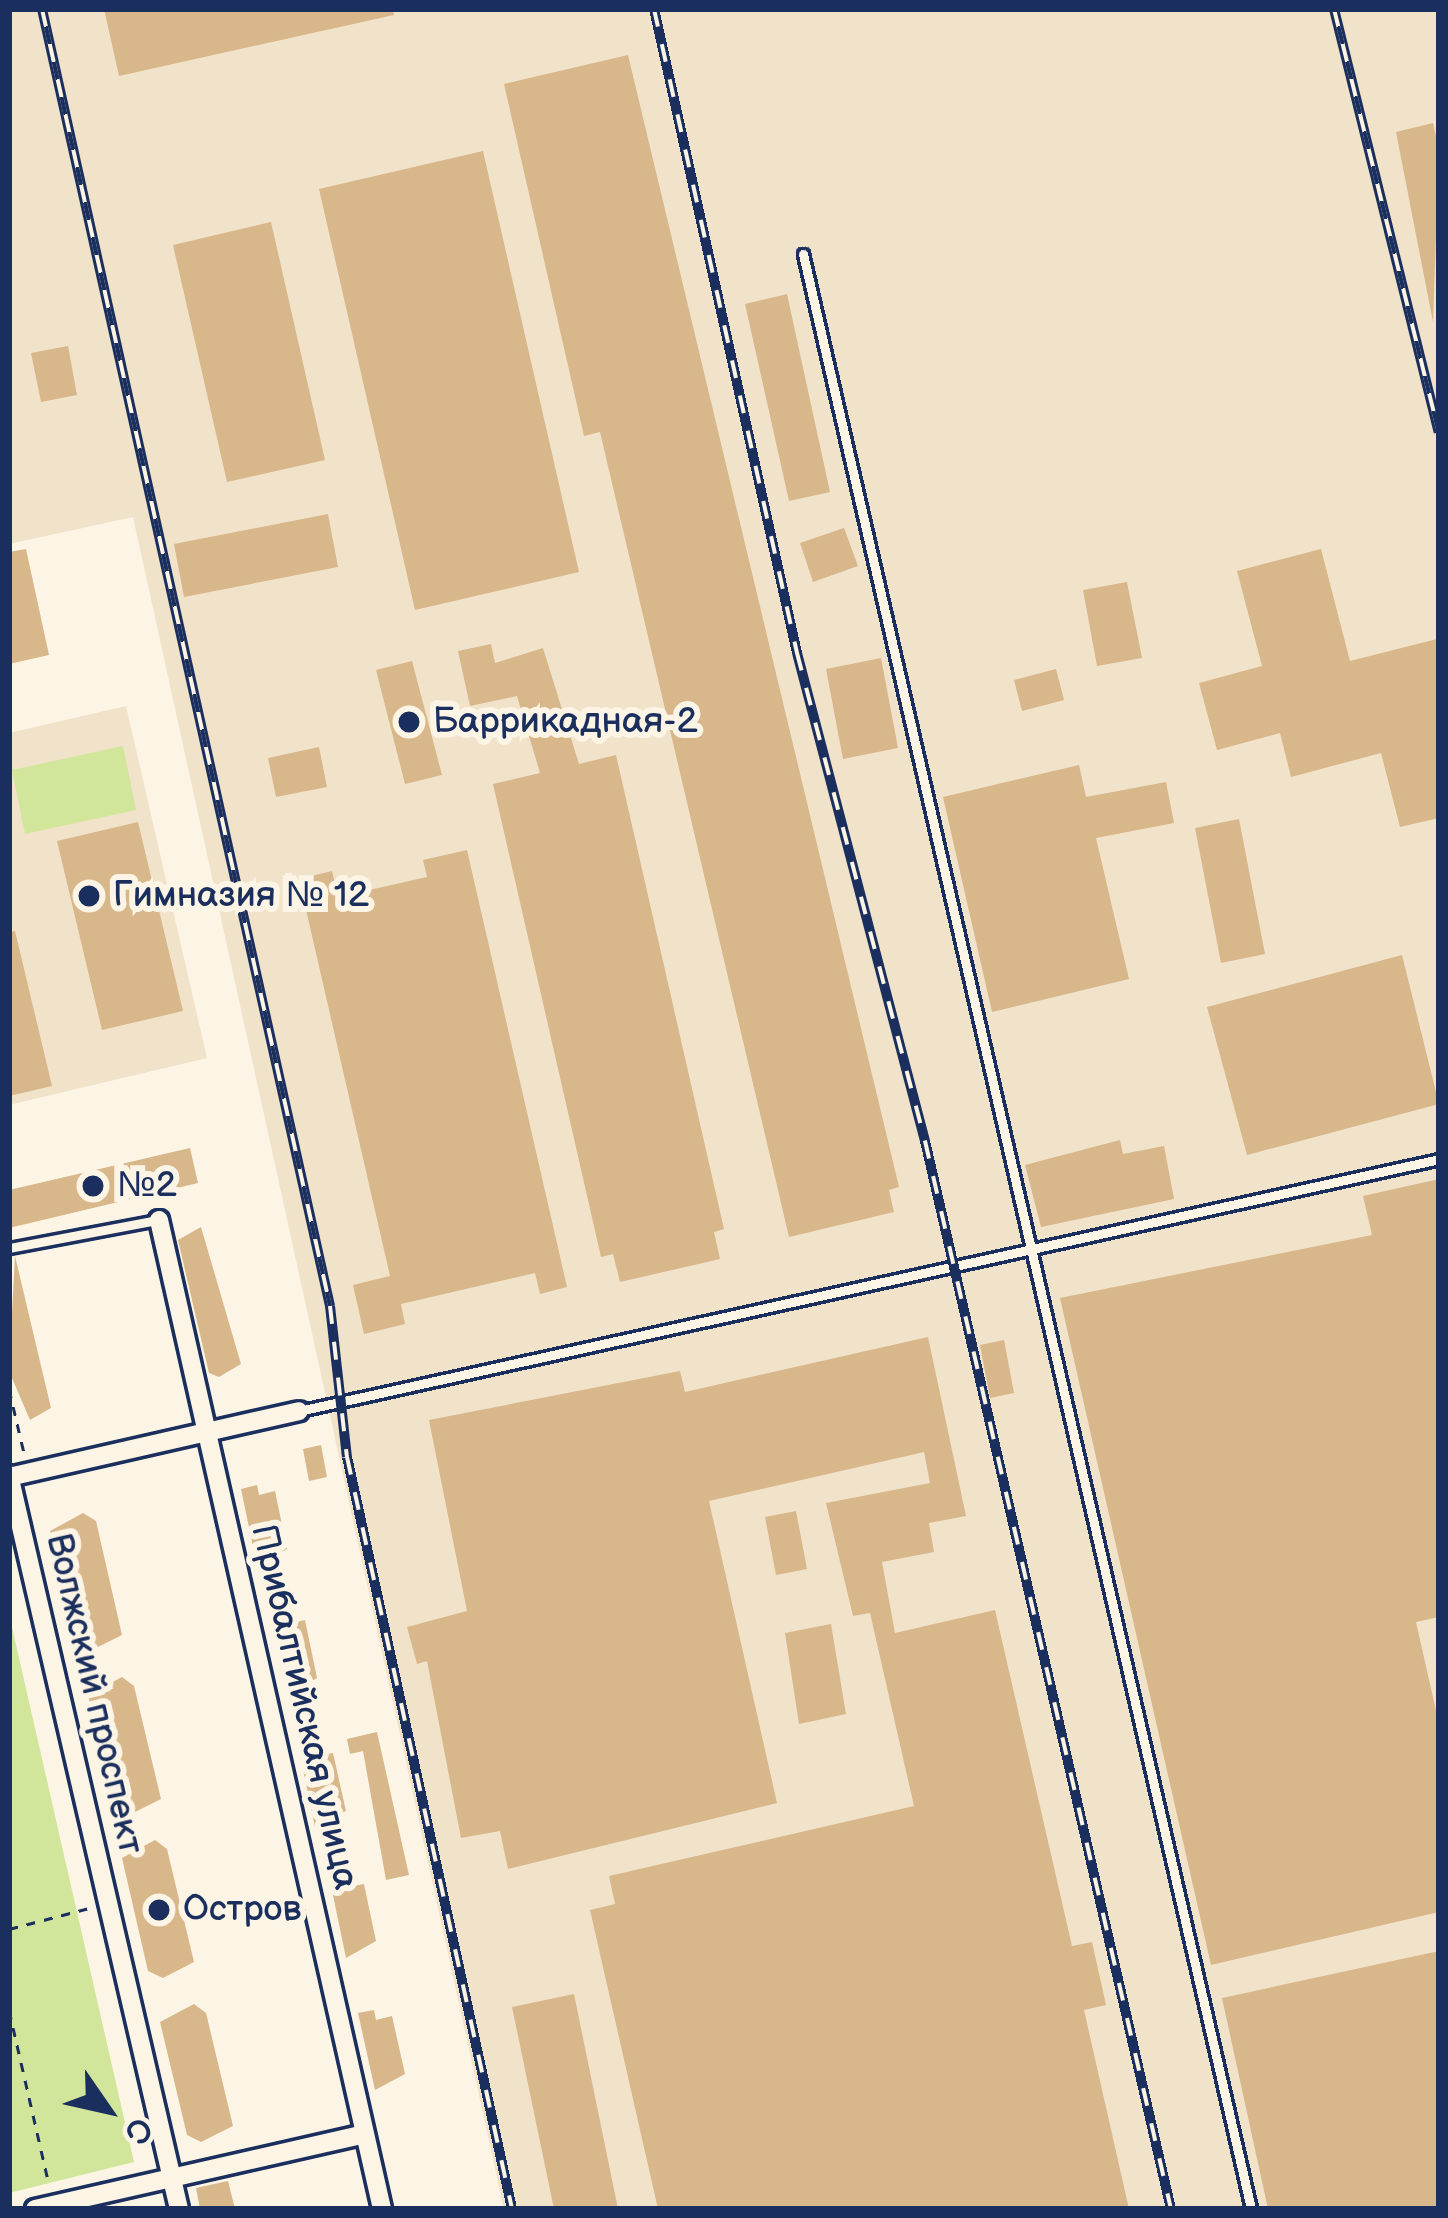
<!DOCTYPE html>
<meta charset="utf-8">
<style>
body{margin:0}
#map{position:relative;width:1448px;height:2218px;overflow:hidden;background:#fcf5e5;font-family:"Balsamiq Sans",sans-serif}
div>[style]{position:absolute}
.built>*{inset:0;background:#f1e2ca}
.green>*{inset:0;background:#d2e69b}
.building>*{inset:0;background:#d8b78b}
.path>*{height:3px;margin-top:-1.5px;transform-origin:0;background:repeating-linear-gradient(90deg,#1b2f5e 0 9px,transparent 0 18px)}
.roads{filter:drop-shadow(3px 0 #1b2f5e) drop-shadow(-3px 0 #1b2f5e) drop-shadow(0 3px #1b2f5e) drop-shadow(0 -3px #1b2f5e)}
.lane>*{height:9px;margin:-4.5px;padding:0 4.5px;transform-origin:4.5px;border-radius:4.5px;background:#fcf5e5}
.street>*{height:18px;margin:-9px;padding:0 9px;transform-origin:9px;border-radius:9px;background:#fcf5e5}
.rail>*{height:10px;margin-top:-5px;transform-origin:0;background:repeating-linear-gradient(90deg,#fcf5e5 0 18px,#1b2f5e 0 36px);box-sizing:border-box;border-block:3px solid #1b2f5e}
.dots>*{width:33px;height:33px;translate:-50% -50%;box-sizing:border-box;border:6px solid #fcf5e5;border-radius:50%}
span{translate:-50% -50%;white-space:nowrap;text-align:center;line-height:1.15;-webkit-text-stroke:12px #fcf5e5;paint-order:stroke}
.poi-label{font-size:36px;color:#1b2f5e}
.left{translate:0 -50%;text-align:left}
.street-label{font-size:36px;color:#1b2f5e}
.frame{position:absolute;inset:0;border:12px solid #1b2f5e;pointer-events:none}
.north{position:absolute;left:48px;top:2050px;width:120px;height:120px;-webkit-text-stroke:9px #fcf5e5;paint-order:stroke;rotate:124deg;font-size:33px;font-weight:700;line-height:48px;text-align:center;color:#1b2f5e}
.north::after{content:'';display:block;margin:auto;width:42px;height:54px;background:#1b2f5e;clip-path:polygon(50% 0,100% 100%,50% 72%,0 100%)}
</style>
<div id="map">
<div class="built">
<i style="clip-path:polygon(9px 9px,1439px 9px,1439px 2209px,504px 2209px,133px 517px,9px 544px)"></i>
<i style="clip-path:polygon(126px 706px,207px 1058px,9px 1105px,9px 733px)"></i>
</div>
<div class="green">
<i style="clip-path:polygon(123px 746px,136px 810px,25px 834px,12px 770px)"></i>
<i style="clip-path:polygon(9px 1614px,134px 2162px,9px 2193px)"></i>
</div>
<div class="building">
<i style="clip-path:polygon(104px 9px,393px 9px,394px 15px,119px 76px)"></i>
<i style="clip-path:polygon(628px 55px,899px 1187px,889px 1190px,894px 1212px,789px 1237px,600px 432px,584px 436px,504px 84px)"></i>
<i style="clip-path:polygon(1433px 123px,1439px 150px,1433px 322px,1396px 132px)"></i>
<i style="clip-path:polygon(483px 151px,579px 572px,415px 610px,319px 189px)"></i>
<i style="clip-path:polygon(271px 222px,325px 460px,227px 482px,173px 245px)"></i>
<i style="clip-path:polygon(787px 294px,830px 492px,789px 501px,745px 304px)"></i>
<i style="clip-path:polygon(68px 346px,77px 395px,41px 402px,31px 353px)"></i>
<i style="clip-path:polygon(328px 514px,338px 567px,184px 597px,174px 544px)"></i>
<i style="clip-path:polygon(844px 528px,858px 566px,813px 582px,800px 543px)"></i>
<i style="clip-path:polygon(26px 549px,49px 655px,9px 664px,9px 552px)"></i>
<i style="clip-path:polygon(1321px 549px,1350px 661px,1437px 639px,1439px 818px,1400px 827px,1381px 753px,1291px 777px,1280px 733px,1217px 750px,1199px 683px,1262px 666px,1237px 571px)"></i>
<i style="clip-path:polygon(1127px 582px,1142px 658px,1097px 666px,1083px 590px)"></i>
<i style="clip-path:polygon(491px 644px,495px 663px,543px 648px,579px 764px,616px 755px,724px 1229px,714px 1232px,720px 1259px,620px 1282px,613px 1254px,601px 1257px,493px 784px,540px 773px,517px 696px,470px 706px,458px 651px)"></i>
<i style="clip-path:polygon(881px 658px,898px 748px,843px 759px,826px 669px)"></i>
<i style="clip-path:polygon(412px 661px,442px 775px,405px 784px,376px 670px)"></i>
<i style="clip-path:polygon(1056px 669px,1064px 700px,1022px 711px,1014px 680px)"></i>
<i style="clip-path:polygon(319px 747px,327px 787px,276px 797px,268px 758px)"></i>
<i style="clip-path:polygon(1079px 765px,1086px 797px,1166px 782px,1174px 823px,1096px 838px,1129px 979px,992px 1012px,943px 797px)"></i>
<i style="clip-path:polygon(1239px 819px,1265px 954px,1221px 963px,1195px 828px)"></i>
<i style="clip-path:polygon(138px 822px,183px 1011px,102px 1030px,57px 841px)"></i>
<i style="clip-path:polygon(467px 850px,567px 1287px,540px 1294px,535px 1273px,401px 1304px,405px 1324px,364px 1334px,353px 1285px,390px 1276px,299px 879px,332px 871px,338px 897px,427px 877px,423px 860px)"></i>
<i style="clip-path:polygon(15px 931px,52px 1086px,9px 1096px,9px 932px)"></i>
<i style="clip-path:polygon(1402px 955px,1439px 1104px,1247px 1155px,1207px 1007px)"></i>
<i style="clip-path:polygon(1120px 1140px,1123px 1154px,1164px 1146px,1174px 1199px,1041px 1227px,1025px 1165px)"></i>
<i style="clip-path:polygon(190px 1148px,198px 1183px,9px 1228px,9px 1190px)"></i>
<i style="clip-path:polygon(1439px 1179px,1439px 1617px,1416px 1622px,1439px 1724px,1439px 1912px,1211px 1965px,1060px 1298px,1372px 1235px,1363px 1196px)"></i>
<i style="clip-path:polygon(201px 1227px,241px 1364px,219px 1377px,209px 1373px,178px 1240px)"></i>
<i style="clip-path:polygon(15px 1256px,51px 1408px,30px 1420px,9px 1371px)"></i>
<i style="clip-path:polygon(928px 1337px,966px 1516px,929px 1523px,934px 1552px,882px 1562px,895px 1633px,995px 1610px,1072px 1946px,1092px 1942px,1106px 2005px,1084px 2010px,1129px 2209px,658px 2209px,590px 1910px,615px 1904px,609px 1876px,914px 1806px,870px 1613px,853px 1616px,826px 1503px,930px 1483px,924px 1452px,709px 1501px,777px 1803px,508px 1869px,500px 1831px,461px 1838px,427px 1661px,417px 1664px,407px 1627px,467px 1611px,429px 1420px,680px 1371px,685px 1392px)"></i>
<i style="clip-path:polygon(1004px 1340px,1014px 1393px,990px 1398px,980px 1345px)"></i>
<i style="clip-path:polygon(321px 1445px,327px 1477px,309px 1481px,303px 1449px)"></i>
<i style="clip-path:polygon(257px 1485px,259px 1495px,275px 1491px,287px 1549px,257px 1566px,241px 1489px)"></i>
<i style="clip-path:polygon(796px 1511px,807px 1569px,776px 1575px,765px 1517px)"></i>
<i style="clip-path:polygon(83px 1513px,96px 1521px,122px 1635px,90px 1651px,76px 1644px,50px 1531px)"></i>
<i style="clip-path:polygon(287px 1614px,289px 1624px,305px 1620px,317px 1678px,287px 1695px,271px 1618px)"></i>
<i style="clip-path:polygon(831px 1624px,846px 1714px,799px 1724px,785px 1633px)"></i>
<i style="clip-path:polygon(122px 1677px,134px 1686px,161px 1799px,129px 1815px,114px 1808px,88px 1695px)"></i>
<i style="clip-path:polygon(377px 1732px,409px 1875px,386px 1880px,363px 1751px,350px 1754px,347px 1739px)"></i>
<i style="clip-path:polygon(315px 1747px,317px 1756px,333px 1753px,346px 1811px,315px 1827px,299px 1750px)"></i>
<i style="clip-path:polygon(155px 1840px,167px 1849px,194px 1962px,163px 1978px,148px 1971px,122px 1858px)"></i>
<i style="clip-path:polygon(346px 1877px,348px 1887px,364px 1884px,376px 1941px,346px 1958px,330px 1881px)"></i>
<i style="clip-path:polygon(1439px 1951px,1439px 2209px,1268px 2209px,1222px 1998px)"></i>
<i style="clip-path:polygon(574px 1994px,618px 2209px,554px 2209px,512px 2007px)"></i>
<i style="clip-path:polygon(194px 2004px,206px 2013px,233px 2126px,201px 2142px,187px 2135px,160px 2022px)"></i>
<i style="clip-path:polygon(374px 2010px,376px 2020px,392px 2016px,405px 2074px,375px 2090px,358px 2013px)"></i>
<i style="clip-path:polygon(228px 2181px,235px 2209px,200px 2209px,196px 2188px)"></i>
</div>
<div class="path">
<i style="left:9px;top:1389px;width:70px;rotate:76.8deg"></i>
<i style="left:9px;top:1929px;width:83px;rotate:-14.7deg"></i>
<i style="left:9px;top:2010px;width:179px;rotate:77.1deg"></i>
</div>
<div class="roads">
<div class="lane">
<i style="left:803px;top:254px;width:2006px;rotate:77.09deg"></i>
<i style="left:9px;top:1248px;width:151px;rotate:-10.7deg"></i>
<i style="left:299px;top:1411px;width:1168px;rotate:-12.46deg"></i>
</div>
<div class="street">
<i style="left:159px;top:1220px;width:1014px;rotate:77.29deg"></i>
<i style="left:9px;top:1475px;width:753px;rotate:76.96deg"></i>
<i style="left:9px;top:1477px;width:297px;rotate:-12.8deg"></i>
<i style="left:35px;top:2209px;width:338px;rotate:-12.8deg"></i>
</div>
</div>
<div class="rail">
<i style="left:42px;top:9px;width:1329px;rotate:77.48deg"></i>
<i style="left:330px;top:1306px;width:152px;rotate:83.6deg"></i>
<i style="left:347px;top:1457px;width:770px;rotate:77.62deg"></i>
<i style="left:654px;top:9px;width:660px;rotate:77.48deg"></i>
<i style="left:797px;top:653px;width:505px;rotate:75.3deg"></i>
<i style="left:925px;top:1141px;width:1096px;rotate:77.03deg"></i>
<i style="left:1334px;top:9px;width:436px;rotate:76.1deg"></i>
</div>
<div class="dots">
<i style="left:409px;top:722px;background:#1b2f5e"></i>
<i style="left:89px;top:896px;background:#1b2f5e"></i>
<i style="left:93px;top:1186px;background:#1b2f5e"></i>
<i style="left:159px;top:1910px;background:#1b2f5e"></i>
</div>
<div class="poi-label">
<span class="left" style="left:433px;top:722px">Баррикадная-2</span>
<span class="left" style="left:113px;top:896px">Гимназия № 12</span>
<span class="left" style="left:117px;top:1186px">№2</span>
<span class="left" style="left:183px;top:1910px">Остров</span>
</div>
<div class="street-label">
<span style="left:94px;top:1694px;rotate:77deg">Волжский проспект</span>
<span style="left:304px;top:1707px;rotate:77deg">Прибалтийская улица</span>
</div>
<div class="frame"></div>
<div class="north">С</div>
</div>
